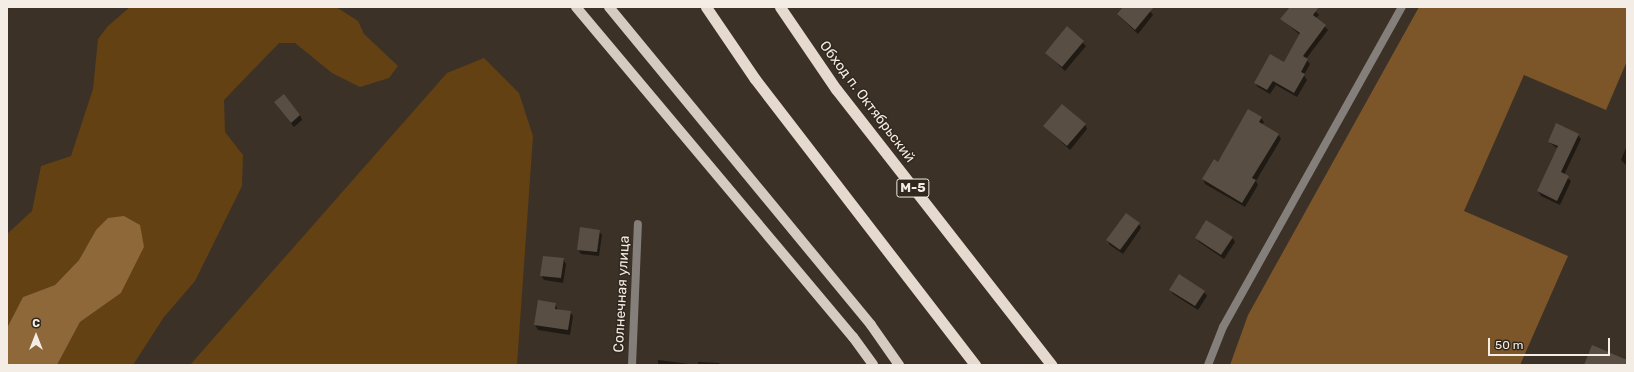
<!DOCTYPE html>
<meta charset="utf-8">
<style>
body{margin:0}
#map{position:relative;width:1634px;height:372px;overflow:hidden;background:#3b3127;font-family:Rubik,sans-serif}
div>[style]{position:absolute}
.green>*{inset:0;background:#634113}
.forest>*{inset:0;background:#7c5628}
.water>*{inset:0;background:#8f683a}
.shadow>*{inset:0;background:#0007}
.building>*{inset:0;background:#584e43}
.minor>*{height:8px;margin:-4px;padding:0 4px;transform-origin:4px;border-radius:4px;background:#847f7a}
.primary>*{height:10px;margin:-5px;padding:0 5px;transform-origin:5px;border-radius:5px;background:#d5cbc0}
.trunk>*{height:11px;margin:-5.5px;padding:0 5.5px;transform-origin:5.5px;border-radius:5.5px;background:#e6dace}
span{translate:-50% -50%;white-space:nowrap;text-align:center;line-height:1.15;-webkit-text-stroke:3px #31281e;paint-order:stroke}
.shield-label span{padding:1px 3px;background:#31281e;border:1px solid;border-radius:3px;-webkit-text-stroke-width:0}
.shield-label{font-size:13px;color:#f3ede6;font-weight:700}
.street-label{font-size:14px;color:#f3ede6}
.frame{position:absolute;inset:0;border:8px solid #f3ede6;pointer-events:none}
.north{position:absolute;left:16px;top:316px;width:40px;height:40px;-webkit-text-stroke:3px #31281e;paint-order:stroke;rotate:0deg;font-size:11px;font-weight:700;line-height:16px;text-align:center;color:#f3ede6}
.north::after{content:'';display:block;margin:auto;width:14px;height:18px;background:#f3ede6;clip-path:polygon(50% 0,100% 100%,50% 72%,0 100%)}
.scale{position:absolute;left:1488px;top:338px;width:122px;height:18px;box-sizing:border-box;border:2px solid #f3ede6;border-top:0;padding-left:5px;font-size:12px;line-height:14px;white-space:nowrap;color:#f3ede6;-webkit-text-stroke:3px #31281e;paint-order:stroke}
</style>
<div id="map">
<div class="green">
<i style="clip-path:polygon(130px 7px,336px 7px,358px 21px,364px 34px,398px 66px,389px 78px,360px 87px,332px 73px,295px 43px,279px 43px,224px 100px,225px 132px,243px 155px,242px 186px,195px 281px,164px 317px,133px 365px,57px 365px,80px 322px,121px 293px,144px 247px,96px 230px,79px 260px,55px 285px,23px 297px,7px 328px,7px 234px,32px 211px,41px 166px,71px 156px,93px 89px,98px 39px,108px 26px)"></i>
<i style="clip-path:polygon(484px 58px,519px 93px,533px 136px,517px 365px,190px 365px,447px 73px)"></i>
</div>
<div class="forest">
<i style="clip-path:polygon(1419px 7px,1627px 7px,1627px 61px,1606px 110px,1524px 75px,1464px 211px,1568px 256px,1520px 365px,1230px 365px,1248px 315px)"></i>
</div>
<div class="water">
<i style="clip-path:polygon(124px 216px,140px 225px,144px 247px,121px 293px,80px 322px,57px 365px,7px 365px,7px 328px,23px 297px,55px 285px,79px 260px,96px 230px,108px 218px)"></i>
</div>
<div class="shadow">
<i style="clip-path:polygon(1124px 7px,1147px 7px,1153px 15px,1138px 34px,1118px 15px)"></i>
<i style="clip-path:polygon(1291px 7px,1311px 7px,1319px 15px,1316px 18px,1328px 30px,1306px 59px,1310px 64px,1304px 75px,1307px 80px,1297px 97px,1276px 85px,1270px 94px,1258px 87px,1255px 83px,1284px 63px,1300px 35px,1282px 19px)"></i>
<i style="clip-path:polygon(1067px 28px,1086px 46px,1065px 71px,1046px 53px)"></i>
<i style="clip-path:polygon(278px 107px,300px 115px,302px 120px,294px 127px)"></i>
<i style="clip-path:polygon(1261px 118px,1264px 122px,1262px 125px,1278px 134px,1281px 139px,1256px 181px,1258px 185px,1245px 207px,1205px 184px,1203px 179px)"></i>
<i style="clip-path:polygon(1085px 124px,1087px 129px,1070px 150px,1044px 126px)"></i>
<i style="clip-path:polygon(1578px 135px,1581px 139px,1564px 175px,1571px 181px,1560px 205px,1541px 196px,1538px 191px,1558px 149px,1549px 142px)"></i>
<i style="clip-path:polygon(1627px 145px,1627px 166px,1621px 160px)"></i>
<i style="clip-path:polygon(1139px 224px,1141px 228px,1123px 254px,1110px 245px,1107px 240px)"></i>
<i style="clip-path:polygon(599px 231px,602px 235px,599px 256px,581px 254px,578px 249px)"></i>
<i style="clip-path:polygon(1232px 237px,1235px 242px,1224px 259px,1199px 242px,1196px 238px)"></i>
<i style="clip-path:polygon(563px 259px,566px 264px,563px 283px,544px 280px,541px 275px)"></i>
<i style="clip-path:polygon(1170px 290px,1204px 292px,1207px 296px,1198px 310px,1173px 294px)"></i>
<i style="clip-path:polygon(539px 301px,555px 304px,558px 310px,570px 312px,573px 316px,570px 335px,538px 330px,535px 325px)"></i>
<i style="clip-path:polygon(658px 360px,697px 365px,658px 365px)"></i>
<i style="clip-path:polygon(698px 362px,719px 363px,720px 365px,698px 365px)"></i>
</div>
<div class="building">
<i style="clip-path:polygon(1123px 7px,1154px 7px,1135px 30px,1117px 14px)"></i>
<i style="clip-path:polygon(1290px 7px,1319px 7px,1313px 15px,1326px 25px,1303px 56px,1308px 59px,1301px 72px,1305px 74px,1294px 93px,1273px 81px,1267px 90px,1254px 83px,1270px 54px,1284px 62px,1300px 33px,1280px 19px)"></i>
<i style="clip-path:polygon(1067px 26px,1084px 41px,1062px 67px,1045px 53px)"></i>
<i style="clip-path:polygon(284px 94px,300px 115px,291px 123px,274px 102px)"></i>
<i style="clip-path:polygon(1062px 104px,1086px 124px,1067px 146px,1043px 126px)"></i>
<i style="clip-path:polygon(1248px 109px,1262px 117px,1259px 122px,1279px 134px,1252px 178px,1256px 180px,1242px 203px,1202px 179px,1214px 159px,1218px 162px)"></i>
<i style="clip-path:polygon(1556px 123px,1579px 134px,1561px 172px,1569px 176px,1557px 201px,1537px 191px,1558px 146px,1548px 142px)"></i>
<i style="clip-path:polygon(1126px 213px,1140px 223px,1120px 250px,1106px 240px)"></i>
<i style="clip-path:polygon(1206px 220px,1233px 237px,1221px 255px,1195px 238px)"></i>
<i style="clip-path:polygon(580px 227px,600px 230px,597px 252px,577px 250px)"></i>
<i style="clip-path:polygon(543px 256px,564px 258px,561px 278px,540px 276px)"></i>
<i style="clip-path:polygon(1179px 274px,1205px 291px,1195px 306px,1169px 290px)"></i>
<i style="clip-path:polygon(538px 300px,556px 303px,555px 309px,571px 311px,568px 330px,534px 325px)"></i>
<i style="clip-path:polygon(1592px 345px,1627px 360px,1627px 365px,1584px 365px)"></i>
</div>
<div class="minor">
<i style="left:632px;top:365px;width:141px;rotate:-87.6deg"></i>
<i style="left:1208px;top:365px;width:41px;rotate:-68.5deg"></i>
<i style="left:1223px;top:327px;width:367px;rotate:-60.8deg"></i>
</div>
<div class="primary">
<i style="left:576px;top:7px;width:431px;rotate:50deg"></i>
<i style="left:853px;top:337px;width:34px;rotate:54deg"></i>
<i style="left:609px;top:7px;width:412px;rotate:50.5deg"></i>
<i style="left:871px;top:325px;width:49px;rotate:55deg"></i>
</div>
<div class="trunk">
<i style="left:706px;top:7px;width:87px;rotate:55.8deg"></i>
<i style="left:755px;top:79px;width:361px;rotate:52.4deg"></i>
<i style="left:780px;top:7px;width:99px;rotate:55.7deg"></i>
<i style="left:836px;top:89px;width:350px;rotate:52deg"></i>
</div>
<div class="shield-label">
<span style="left:913px;top:188px">М-5</span>
</div>
<div class="street-label">
<span style="left:867px;top:102px;rotate:53deg">Обход п. Октябрьский</span>
<span style="left:622px;top:294px;rotate:-87deg">Солнечная улица</span>
</div>
<div class="frame"></div>
<div class="north">С</div>
<div class="scale">50 m</div>
</div>
